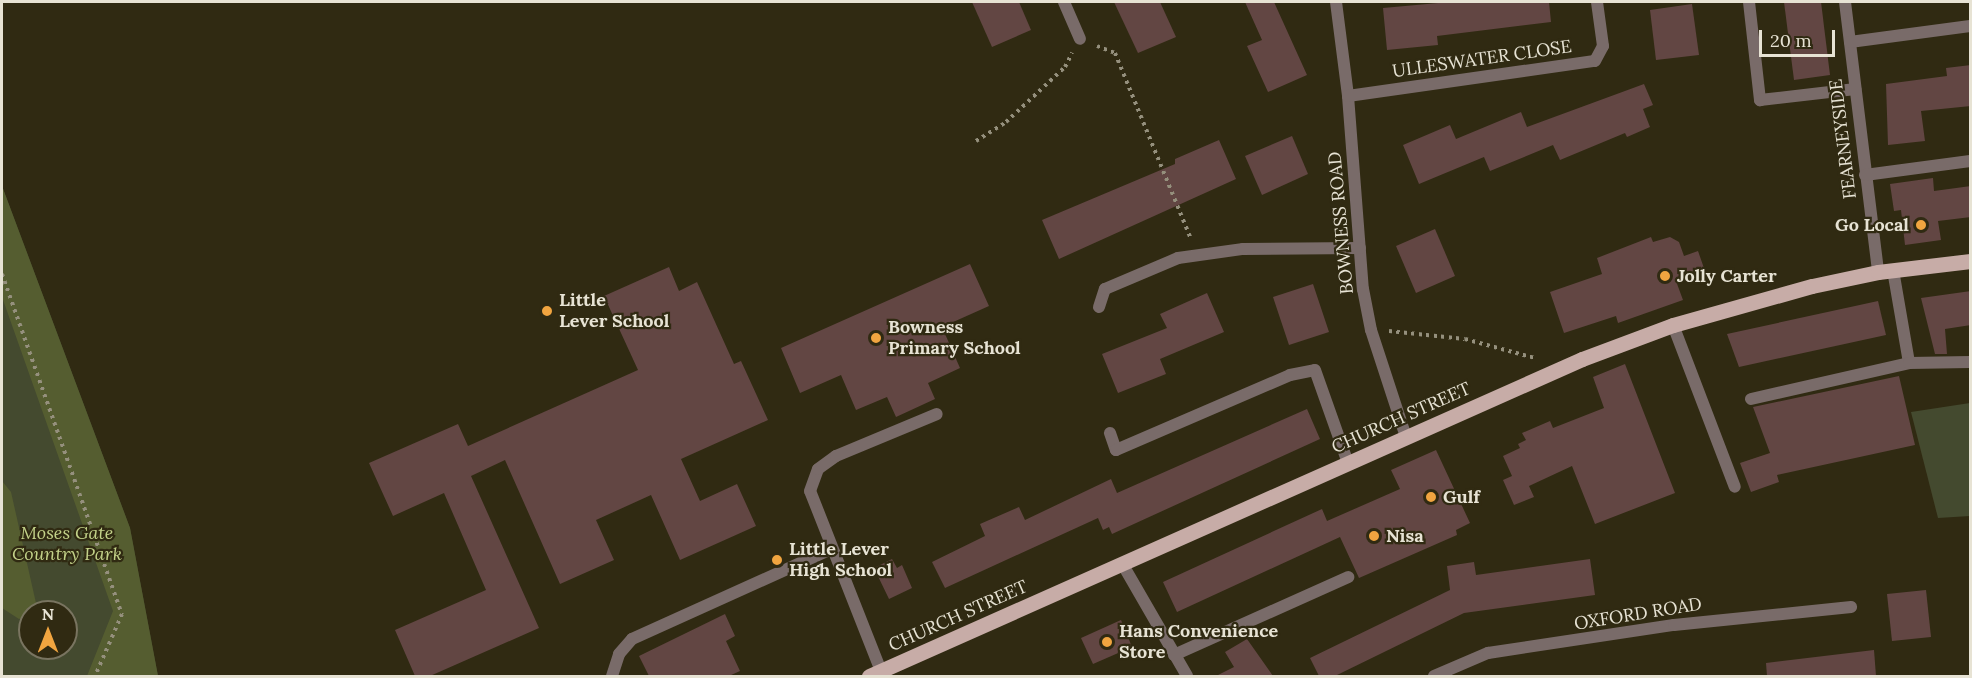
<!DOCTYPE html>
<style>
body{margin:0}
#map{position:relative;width:1972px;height:678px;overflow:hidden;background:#302a12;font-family:Lora,serif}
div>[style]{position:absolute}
.green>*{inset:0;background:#444a2f}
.forest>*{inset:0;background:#555d30}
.building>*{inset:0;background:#624643}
.path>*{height:4px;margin-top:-2px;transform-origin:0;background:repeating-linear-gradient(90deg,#95907d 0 3px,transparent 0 7.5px)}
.lane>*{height:12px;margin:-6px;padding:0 6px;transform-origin:6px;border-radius:6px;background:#796b69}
.street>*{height:12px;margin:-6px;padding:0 6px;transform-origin:6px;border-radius:6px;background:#796b69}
.primary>*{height:15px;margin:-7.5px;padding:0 7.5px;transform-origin:7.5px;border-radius:7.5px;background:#c7aca7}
.dots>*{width:16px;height:16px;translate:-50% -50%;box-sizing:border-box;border:3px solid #302a12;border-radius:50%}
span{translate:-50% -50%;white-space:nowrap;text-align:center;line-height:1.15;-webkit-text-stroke:4.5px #302a12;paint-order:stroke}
.street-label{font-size:18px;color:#e7e3d4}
.poi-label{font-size:18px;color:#e7e3d4;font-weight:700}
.right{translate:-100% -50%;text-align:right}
.left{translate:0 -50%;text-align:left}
.park-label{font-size:18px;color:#c3d289;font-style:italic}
.frame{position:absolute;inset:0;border:3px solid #e7e3d4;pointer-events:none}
.north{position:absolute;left:18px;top:600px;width:60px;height:60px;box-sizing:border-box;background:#302a12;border:2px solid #797460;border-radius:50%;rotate:0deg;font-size:16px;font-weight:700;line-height:24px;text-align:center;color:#e7e3d4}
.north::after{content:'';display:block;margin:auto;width:21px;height:27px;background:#f1a540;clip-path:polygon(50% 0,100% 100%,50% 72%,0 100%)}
.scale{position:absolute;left:1759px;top:30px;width:76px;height:27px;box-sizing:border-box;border:3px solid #e7e3d4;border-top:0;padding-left:8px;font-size:18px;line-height:21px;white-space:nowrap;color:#e7e3d4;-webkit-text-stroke:4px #302a12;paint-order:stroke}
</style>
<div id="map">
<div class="green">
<i style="clip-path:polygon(evenodd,2px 186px,130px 528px,158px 676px,2px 676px,2px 186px,30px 612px,66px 612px,66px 648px,30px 648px,30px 612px)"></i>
<i style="clip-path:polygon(1970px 403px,1970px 516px,1938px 518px,1911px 412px)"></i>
</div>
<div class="forest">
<i style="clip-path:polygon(2px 186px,130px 528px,158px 676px,87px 676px,113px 611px,2px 297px)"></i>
<i style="clip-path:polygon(2px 481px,11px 492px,38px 612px,19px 619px,2px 608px)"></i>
</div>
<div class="building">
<i style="clip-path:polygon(972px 2px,1019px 2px,1031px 30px,992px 47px)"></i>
<i style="clip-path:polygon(1114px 2px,1160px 2px,1176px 37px,1138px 53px)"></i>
<i style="clip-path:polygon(1245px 2px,1274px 2px,1307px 75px,1268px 92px,1247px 46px,1262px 40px)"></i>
<i style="clip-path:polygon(1449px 2px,1549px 2px,1551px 22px,1437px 36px,1438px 45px,1387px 50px,1383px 8px)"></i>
<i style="clip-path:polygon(1784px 2px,1821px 2px,1830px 75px,1794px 80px)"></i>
<i style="clip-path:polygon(1692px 4px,1699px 55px,1656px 60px,1650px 10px)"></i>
<i style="clip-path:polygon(1971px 65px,1971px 106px,1921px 111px,1925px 141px,1888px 145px,1886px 84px,1947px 76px,1946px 68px)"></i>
<i style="clip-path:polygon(1644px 84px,1653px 105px,1643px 109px,1650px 127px,1627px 137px,1625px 133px,1560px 160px,1553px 145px,1490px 171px,1484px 157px,1419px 184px,1403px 145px,1450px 125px,1456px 139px,1521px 112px,1527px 127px)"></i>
<i style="clip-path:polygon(1292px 136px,1308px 174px,1262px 195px,1245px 156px)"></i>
<i style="clip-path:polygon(1219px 140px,1236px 179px,1059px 259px,1042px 220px,1175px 164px,1175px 159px)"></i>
<i style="clip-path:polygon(1933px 178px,1934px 191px,1971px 186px,1971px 217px,1938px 221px,1941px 240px,1905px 245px,1901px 210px,1894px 211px,1890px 184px)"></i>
<i style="clip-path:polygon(1435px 229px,1455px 276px,1416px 293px,1396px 246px)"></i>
<i style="clip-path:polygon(1651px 237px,1653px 242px,1670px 237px,1679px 242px,1684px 256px,1698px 251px,1705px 271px,1676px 281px,1683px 300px,1618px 323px,1616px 316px,1564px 333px,1550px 292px,1602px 274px,1597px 258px)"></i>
<i style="clip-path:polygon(970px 264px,989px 306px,942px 327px,960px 368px,928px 383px,935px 399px,896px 417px,887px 397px,856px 410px,841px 375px,800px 393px,781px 348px)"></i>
<i style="clip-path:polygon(669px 267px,679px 291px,697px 282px,734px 364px,741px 361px,768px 420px,681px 459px,700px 501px,737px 484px,756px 526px,680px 560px,651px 495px,596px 520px,614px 560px,560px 584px,505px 460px,471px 476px,539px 628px,430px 676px,415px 676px,395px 630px,486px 590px,444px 493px,393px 516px,369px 463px,458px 424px,468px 446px,638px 370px,604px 296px)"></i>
<i style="clip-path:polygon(1313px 284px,1329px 332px,1289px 345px,1273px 297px)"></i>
<i style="clip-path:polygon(1971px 291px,1971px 325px,1945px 329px,1947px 354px,1935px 354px,1921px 298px)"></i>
<i style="clip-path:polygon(1207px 293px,1224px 332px,1160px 359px,1166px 374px,1118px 393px,1102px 354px,1167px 328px,1160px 314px)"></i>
<i style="clip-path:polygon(1878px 301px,1886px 335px,1739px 367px,1727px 334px)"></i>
<i style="clip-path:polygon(1625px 364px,1675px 493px,1595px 524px,1572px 466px,1529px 486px,1534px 497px,1514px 505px,1503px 480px,1512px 476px,1503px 456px,1520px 448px,1518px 444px,1526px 440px,1522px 433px,1550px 421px,1553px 428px,1604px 408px,1593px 377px)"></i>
<i style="clip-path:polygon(1899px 376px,1915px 445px,1777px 475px,1779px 482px,1751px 492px,1740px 463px,1770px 453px,1753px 407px)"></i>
<i style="clip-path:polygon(1307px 409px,1320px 439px,1112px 534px,1109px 527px,1103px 530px,1098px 518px,945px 588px,932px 562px,985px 536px,980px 524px,1019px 507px,1025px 520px,1111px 479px,1117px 493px)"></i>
<i style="clip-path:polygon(1436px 450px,1470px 523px,1456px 530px,1457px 535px,1359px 578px,1340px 537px,1177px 612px,1163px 582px,1322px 509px,1327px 521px,1400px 489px,1391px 470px)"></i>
<i style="clip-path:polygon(892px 559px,897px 568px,902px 565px,912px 588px,889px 599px,874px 568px)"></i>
<i style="clip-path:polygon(1590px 559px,1595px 595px,1464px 613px,1335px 676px,1319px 676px,1310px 658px,1450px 590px,1447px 566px,1474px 562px,1476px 575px)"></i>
<i style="clip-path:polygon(1926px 590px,1931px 637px,1892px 641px,1887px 594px)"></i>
<i style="clip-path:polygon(725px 614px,735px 636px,726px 641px,740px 671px,729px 676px,649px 676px,639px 656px)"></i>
<i style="clip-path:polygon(1121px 620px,1132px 647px,1093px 664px,1081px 638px)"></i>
<i style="clip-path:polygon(1247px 639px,1273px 676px,1216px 676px,1234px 667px,1225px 652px)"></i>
<i style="clip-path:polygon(1874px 650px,1876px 676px,1767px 676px,1766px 663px)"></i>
</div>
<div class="path">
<i style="left:1097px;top:46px;width:19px;rotate:21deg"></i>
<i style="left:1115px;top:53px;width:201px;rotate:67.8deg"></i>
<i style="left:976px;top:141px;width:36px;rotate:-32deg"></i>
<i style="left:1006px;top:122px;width:81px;rotate:-43deg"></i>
<i style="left:1065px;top:67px;width:16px;rotate:-63deg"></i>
<i style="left:2px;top:274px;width:361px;rotate:70.6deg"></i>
<i style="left:122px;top:614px;width:68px;rotate:113.5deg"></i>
<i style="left:1389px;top:331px;width:76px;rotate:6deg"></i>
<i style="left:1465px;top:339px;width:73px;rotate:15.2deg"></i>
</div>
<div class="lane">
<i style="left:1749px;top:2px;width:99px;rotate:83.6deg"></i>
<i style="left:1760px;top:100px;width:96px;rotate:-6.6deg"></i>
<i style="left:1893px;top:270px;width:94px;rotate:80.2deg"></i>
<i style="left:1673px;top:325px;width:173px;rotate:69.1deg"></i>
<i style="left:1751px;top:399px;width:162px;rotate:-12.8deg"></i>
<i style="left:1909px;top:363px;width:61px;rotate:-0.9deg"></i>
<i style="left:1110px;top:433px;width:18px;rotate:71deg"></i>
<i style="left:1116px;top:450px;width:189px;rotate:-23.3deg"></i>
<i style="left:1290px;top:375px;width:25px;rotate:-11deg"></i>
<i style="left:1315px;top:370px;width:99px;rotate:70.5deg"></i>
<i style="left:1174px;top:655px;width:191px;rotate:-24.1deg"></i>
<i style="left:881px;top:671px;width:193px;rotate:-111.5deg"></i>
<i style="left:810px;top:491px;width:23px;rotate:-70deg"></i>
<i style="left:818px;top:469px;width:22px;rotate:-36deg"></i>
<i style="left:836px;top:456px;width:109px;rotate:-22.6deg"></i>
<i style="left:612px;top:676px;width:23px;rotate:-72deg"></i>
<i style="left:619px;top:654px;width:20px;rotate:-49deg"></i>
<i style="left:632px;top:639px;width:218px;rotate:-24.3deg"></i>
</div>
<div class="street">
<i style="left:1064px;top:2px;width:40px;rotate:66.6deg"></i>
<i style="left:1336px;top:2px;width:95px;rotate:82.7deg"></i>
<i style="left:1348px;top:96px;width:194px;rotate:85.6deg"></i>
<i style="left:1363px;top:289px;width:42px;rotate:79deg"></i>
<i style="left:1371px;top:330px;width:113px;rotate:71.9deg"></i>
<i style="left:1845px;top:2px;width:272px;rotate:83deg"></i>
<i style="left:1850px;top:42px;width:121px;rotate:-7.6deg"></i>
<i style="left:1348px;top:96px;width:249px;rotate:-8.1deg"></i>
<i style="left:1595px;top:61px;width:17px;rotate:-62deg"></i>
<i style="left:1603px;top:46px;width:44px;rotate:-97.8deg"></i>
<i style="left:1865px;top:175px;width:106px;rotate:-7.6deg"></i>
<i style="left:1099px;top:307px;width:19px;rotate:-72deg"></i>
<i style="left:1105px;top:289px;width:79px;rotate:-23deg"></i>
<i style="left:1178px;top:258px;width:66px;rotate:-7.9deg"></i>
<i style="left:1243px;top:249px;width:117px;rotate:-0.5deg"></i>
<i style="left:1123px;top:565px;width:128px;rotate:60deg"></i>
<i style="left:1434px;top:676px;width:59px;rotate:-23.1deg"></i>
<i style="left:1488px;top:653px;width:188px;rotate:-8.6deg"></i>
<i style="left:1674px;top:625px;width:178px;rotate:-5.8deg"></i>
</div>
<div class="primary">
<i style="left:869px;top:676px;width:780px;rotate:-23.97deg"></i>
<i style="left:1582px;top:359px;width:97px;rotate:-20.5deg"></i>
<i style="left:1673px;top:325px;width:144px;rotate:-15.7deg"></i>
<i style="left:1812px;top:286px;width:67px;rotate:-12deg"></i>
<i style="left:1878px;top:272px;width:93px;rotate:-6.8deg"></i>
</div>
<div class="dots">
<i style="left:1921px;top:225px;background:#f1a540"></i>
<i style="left:1665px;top:276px;background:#f1a540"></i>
<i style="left:547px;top:311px;background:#f1a540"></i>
<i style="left:876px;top:338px;background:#f1a540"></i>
<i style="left:1431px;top:497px;background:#f1a540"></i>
<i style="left:1374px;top:536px;background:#f1a540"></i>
<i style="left:777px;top:560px;background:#f1a540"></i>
<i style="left:1107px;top:642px;background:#f1a540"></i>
</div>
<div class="street-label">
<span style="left:1482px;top:59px;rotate:-8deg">ULLESWATER CLOSE</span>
<span style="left:1843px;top:139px;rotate:-97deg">FEARNEYSIDE</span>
<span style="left:1341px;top:223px;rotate:-95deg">BOWNESS ROAD</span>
<span style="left:1401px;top:418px;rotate:-24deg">CHURCH STREET</span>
<span style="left:1638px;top:614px;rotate:-9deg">OXFORD ROAD</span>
<span style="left:958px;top:616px;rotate:-24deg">CHURCH STREET</span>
</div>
<div class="poi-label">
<span class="right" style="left:1909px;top:225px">Go Local</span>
<span class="left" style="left:1677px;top:276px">Jolly Carter</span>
<span class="left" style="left:559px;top:311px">Little<br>Lever School</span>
<span class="left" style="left:888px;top:338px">Bowness<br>Primary School</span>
<span class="left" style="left:1443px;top:497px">Gulf</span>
<span class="left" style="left:1386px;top:536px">Nisa</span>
<span class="left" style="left:789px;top:560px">Little Lever<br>High School</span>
<span class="left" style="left:1119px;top:642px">Hans Convenience<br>Store</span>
</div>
<div class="park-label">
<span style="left:67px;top:544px">Moses Gate<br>Country Park</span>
</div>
<div class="frame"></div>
<div class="north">N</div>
<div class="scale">20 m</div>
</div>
